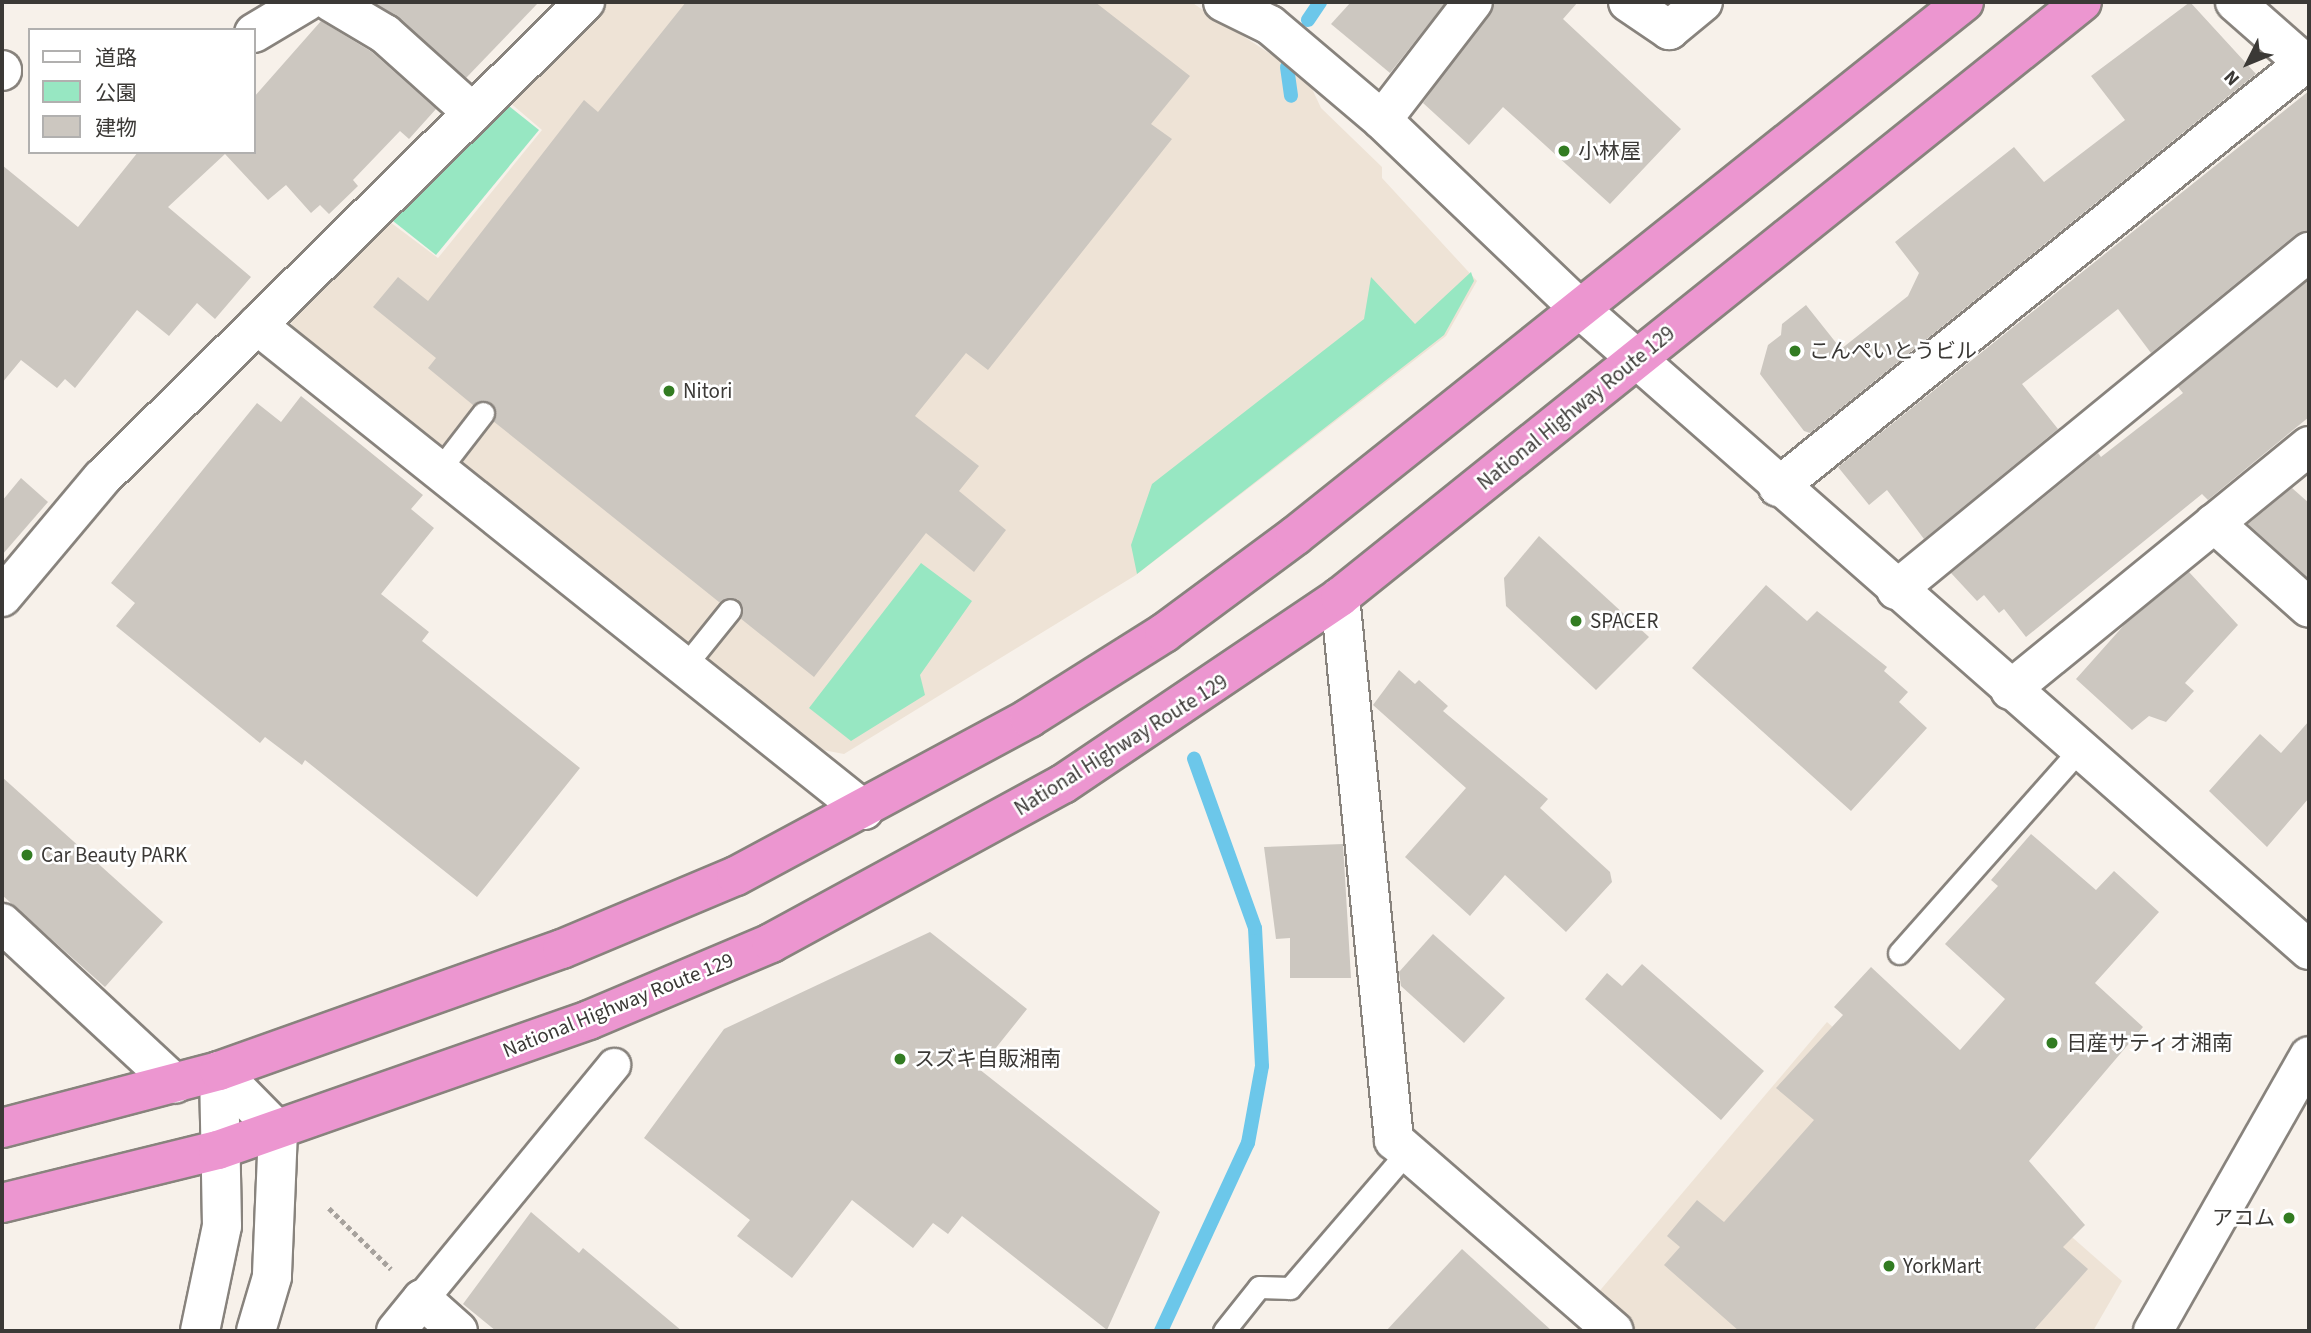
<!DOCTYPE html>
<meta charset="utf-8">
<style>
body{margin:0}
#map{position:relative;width:2311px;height:1333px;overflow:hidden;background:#f7f1ea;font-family:"Source Sans 3","Noto Sans JP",sans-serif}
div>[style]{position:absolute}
.built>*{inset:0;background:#eee3d6}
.green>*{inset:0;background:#97e7c2}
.stream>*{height:14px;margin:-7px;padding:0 7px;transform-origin:7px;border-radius:7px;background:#6cc7ea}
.building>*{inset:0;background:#ccc7c0}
.path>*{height:4.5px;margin-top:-2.25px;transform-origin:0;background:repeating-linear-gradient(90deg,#a7a29d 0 5px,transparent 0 8.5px)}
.roads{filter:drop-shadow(2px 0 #88837d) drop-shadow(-2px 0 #88837d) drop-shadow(0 2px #88837d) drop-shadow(0 -2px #88837d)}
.service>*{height:21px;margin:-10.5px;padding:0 10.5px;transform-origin:10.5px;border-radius:10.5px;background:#fff}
.pedestrian>*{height:32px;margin:-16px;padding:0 16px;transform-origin:16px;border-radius:16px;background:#fff}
.minor>*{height:38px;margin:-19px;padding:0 19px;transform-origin:19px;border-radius:19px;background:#fff}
.tertiary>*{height:38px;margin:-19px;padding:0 19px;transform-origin:19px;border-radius:19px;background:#fff}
.trunk>*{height:38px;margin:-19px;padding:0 19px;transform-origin:19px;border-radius:19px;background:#ec96d0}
.dots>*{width:19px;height:19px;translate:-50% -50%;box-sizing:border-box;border:4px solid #fff;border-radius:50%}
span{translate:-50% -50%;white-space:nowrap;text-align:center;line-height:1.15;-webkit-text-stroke:5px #fff;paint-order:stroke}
.poi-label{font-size:21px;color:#3b3936}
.left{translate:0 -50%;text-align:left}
.right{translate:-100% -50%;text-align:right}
.street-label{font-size:21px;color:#3b3936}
.frame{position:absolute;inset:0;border:4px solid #3b3936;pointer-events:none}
.legend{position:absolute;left:28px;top:28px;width:228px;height:126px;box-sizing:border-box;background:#fff;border:2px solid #b1b0af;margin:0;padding:9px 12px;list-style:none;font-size:21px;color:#3b3936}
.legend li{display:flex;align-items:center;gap:14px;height:35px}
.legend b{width:35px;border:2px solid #b1b0af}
.north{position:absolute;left:2213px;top:28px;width:70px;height:70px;-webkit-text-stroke:5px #fff;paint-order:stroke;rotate:227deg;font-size:19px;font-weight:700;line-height:28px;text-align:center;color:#3b3936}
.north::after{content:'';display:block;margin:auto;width:24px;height:32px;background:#3b3936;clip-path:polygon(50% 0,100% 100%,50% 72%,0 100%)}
</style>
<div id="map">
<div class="built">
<i style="clip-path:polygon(608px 2px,1191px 2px,1307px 78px,1321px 108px,1382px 167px,1382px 178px,1477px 281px,1446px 336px,1136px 575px,844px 754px,823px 750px,293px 333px,289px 309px,386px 219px,438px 258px,542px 130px,508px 101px)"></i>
<i style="clip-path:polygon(1827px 1022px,2122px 1281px,2093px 1331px,1637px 1331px,1597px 1294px)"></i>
</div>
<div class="green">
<i style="clip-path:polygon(504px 102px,539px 130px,436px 255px,388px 217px)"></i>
<i style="clip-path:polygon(1471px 272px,1474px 281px,1444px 335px,1137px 574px,1131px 545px,1152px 484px,1364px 319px,1371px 277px,1415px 324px)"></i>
<i style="clip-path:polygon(921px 563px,972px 601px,920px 675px,925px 695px,851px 741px,809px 708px)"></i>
</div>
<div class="stream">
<i style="left:1308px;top:20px;width:22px;rotate:-56deg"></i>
<i style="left:1287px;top:67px;width:29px;rotate:82deg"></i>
<i style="left:1161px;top:1331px;width:207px;rotate:-65.2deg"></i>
<i style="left:1248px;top:1143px;width:78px;rotate:-79.7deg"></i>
<i style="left:1262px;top:1066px;width:138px;rotate:-92.9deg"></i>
<i style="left:1255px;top:928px;width:180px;rotate:-109.8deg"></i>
</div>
<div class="building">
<i style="clip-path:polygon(373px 2px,539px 2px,466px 78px)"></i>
<i style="clip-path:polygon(686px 2px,1095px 2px,1190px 76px,1151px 124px,1172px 139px,988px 370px,966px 353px,915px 416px,979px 466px,959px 491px,1006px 530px,974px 572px,926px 533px,814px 677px,740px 618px,738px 599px,719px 602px,493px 421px,492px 403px,473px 405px,428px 368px,436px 358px,373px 307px,398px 277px,428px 301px,584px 100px,598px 112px)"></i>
<i style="clip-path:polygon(1351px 2px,1446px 2px,1390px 73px,1331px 24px)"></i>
<i style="clip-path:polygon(1494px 2px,1578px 2px,1563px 19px,1681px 129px,1610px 204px,1503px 107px,1469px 145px,1423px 103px)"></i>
<i style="clip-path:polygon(2190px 2px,2256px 74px,1810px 433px,1804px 431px,1760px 374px,1768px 345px,1781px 335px,1782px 324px,1806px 305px,1841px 349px,1908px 296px,1919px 273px,1895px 242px,1937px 208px,2014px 147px,2044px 182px,2125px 120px,2091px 76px)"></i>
<i style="clip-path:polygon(321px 21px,372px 52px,436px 109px,409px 139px,400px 131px,353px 180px,358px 186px,329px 214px,320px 205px,311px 213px,286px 185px,268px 200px,225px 154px,168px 207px,251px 277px,215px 319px,197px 303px,169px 336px,137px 310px,75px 388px,65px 379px,57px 388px,21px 360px,2px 383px,2px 165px,78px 227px,138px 152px,254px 152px,254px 97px)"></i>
<i style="clip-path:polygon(2309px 91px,2309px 231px,2295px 235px,2151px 353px,2118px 309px,2022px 384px,2058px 429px,1924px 539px,1887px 490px,1869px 505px,1838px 467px)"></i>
<i style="clip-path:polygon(2309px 280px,2309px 417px,2259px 458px,2208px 500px,2202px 494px,2026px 637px,2004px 609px,1999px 613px,1984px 595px,1977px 601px,1951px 573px,2098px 453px,2101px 457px,2183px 393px,2178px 387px)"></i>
<i style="clip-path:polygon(301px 396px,423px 495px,411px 509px,434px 528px,381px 594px,429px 632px,422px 641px,580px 768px,477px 897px,305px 760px,302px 765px,265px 737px,260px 743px,116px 626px,135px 603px,111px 583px,257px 403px,281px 422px)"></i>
<i style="clip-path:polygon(21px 478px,48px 502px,2px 555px,2px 501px)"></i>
<i style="clip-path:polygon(2292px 488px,2309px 503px,2309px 579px,2248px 524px)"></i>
<i style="clip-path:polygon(1539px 536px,1649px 637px,1596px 690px,1506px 606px,1504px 578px)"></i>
<i style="clip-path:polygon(2189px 572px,2238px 625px,2185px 683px,2194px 691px,2166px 722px,2149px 716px,2132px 730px,2076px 679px,2125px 624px)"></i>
<i style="clip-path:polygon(1766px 585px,1807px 621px,1817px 611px,1887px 667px,1884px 671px,1908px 692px,1899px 702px,1927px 728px,1851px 811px,1692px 668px)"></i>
<i style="clip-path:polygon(1399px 670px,1415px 684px,1419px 680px,1448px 706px,1443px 711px,1548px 799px,1540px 808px,1610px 872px,1612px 882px,1566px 932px,1505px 875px,1470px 916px,1405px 857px,1466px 788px,1373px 705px)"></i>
<i style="clip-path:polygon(2309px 721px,2309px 798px,2267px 847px,2209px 791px,2260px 734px,2281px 753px)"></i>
<i style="clip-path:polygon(2px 777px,163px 922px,105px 987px,2px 895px)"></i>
<i style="clip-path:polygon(2031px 834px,2096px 890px,2114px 871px,2159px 912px,2095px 983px,2143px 1027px,2029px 1161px,2085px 1225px,2063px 1247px,2088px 1269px,2033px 1331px,1739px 1331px,1664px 1265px,1680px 1247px,1667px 1236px,1697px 1200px,1724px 1222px,1814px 1120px,1776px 1088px,1843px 1015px,1834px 1007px,1871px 967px,1960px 1050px,2005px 999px,1945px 944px,1998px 886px,1991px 880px)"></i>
<i style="clip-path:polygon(1343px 844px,1351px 978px,1290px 978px,1290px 938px,1276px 939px,1264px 847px)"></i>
<i style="clip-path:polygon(930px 932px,1027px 1009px,979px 1069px,1160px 1212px,1107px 1330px,962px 1216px,948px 1234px,933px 1223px,913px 1248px,852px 1200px,792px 1278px,737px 1236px,750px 1220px,644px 1138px,724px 1029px)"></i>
<i style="clip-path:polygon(1433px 934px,1505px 998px,1464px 1043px,1401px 986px,1399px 972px)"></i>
<i style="clip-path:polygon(1642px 964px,1764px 1071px,1721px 1120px,1585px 999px,1607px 973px,1622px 986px)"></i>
<i style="clip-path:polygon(531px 1212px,579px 1253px,583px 1248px,682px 1331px,496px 1331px,463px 1304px)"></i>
<i style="clip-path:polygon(1462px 1249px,1552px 1331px,1386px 1331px)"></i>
</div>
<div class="path">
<i style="left:329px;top:1208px;width:87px;rotate:44.5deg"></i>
</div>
<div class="roads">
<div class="service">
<i style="left:439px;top:470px;width:72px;rotate:-52.3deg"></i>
<i style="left:684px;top:667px;width:73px;rotate:-51.1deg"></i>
<i style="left:1899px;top:953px;width:271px;rotate:-48.4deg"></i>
<i style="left:1224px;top:1331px;width:56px;rotate:-51.5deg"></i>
<i style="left:1259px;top:1287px;width:31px;rotate:2deg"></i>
<i style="left:1290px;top:1288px;width:179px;rotate:-49.3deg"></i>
</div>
<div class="pedestrian">
<i style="left:422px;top:1299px;width:303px;rotate:-50.6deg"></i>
</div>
<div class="minor">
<i style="left:331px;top:2px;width:63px;rotate:30.7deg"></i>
<i style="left:385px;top:34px;width:118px;rotate:41.9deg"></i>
<i style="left:1223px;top:2px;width:52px;rotate:26.1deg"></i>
<i style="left:1270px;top:25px;width:147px;rotate:40.3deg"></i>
<i style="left:1382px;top:120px;width:274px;rotate:43.7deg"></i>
<i style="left:1628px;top:2px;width:50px;rotate:34.3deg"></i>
<i style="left:1669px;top:30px;width:44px;rotate:-39.5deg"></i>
<i style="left:2235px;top:2px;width:98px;rotate:41.3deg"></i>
<i style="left:254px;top:33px;width:61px;rotate:-30.8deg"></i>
<i style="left:2px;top:70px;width:1px;rotate:90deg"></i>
<i style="left:1382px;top:120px;width:149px;rotate:-52.4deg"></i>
<i style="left:257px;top:325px;width:777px;rotate:38.63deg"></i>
<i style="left:1778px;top:487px;width:676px;rotate:-38.82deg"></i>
<i style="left:2214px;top:523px;width:127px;rotate:41.8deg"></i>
<i style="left:1896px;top:590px;width:534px;rotate:-39.3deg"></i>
<i style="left:2px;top:597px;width:155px;rotate:-50deg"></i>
<i style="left:102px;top:478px;width:678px;rotate:-44.58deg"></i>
<i style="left:1340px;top:597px;width:546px;rotate:84.32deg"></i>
<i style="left:1394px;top:1140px;width:291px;rotate:41deg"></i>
<i style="left:2010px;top:690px;width:386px;rotate:-39.2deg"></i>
<i style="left:2px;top:923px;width:236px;rotate:42.9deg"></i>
<i style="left:396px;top:1331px;width:41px;rotate:-50.9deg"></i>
<i style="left:422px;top:1299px;width:48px;rotate:41.6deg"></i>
</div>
<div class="tertiary">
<i style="left:1580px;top:309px;width:971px;rotate:41.32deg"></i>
<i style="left:219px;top:1071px;width:84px;rotate:45.5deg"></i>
<i style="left:278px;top:1131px;width:146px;rotate:92.4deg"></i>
<i style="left:272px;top:1277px;width:56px;rotate:106.5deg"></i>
<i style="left:200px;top:1331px;width:107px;rotate:-78.2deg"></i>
<i style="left:222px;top:1226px;width:155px;rotate:-91.1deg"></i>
<i style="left:2153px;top:1331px;width:316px;rotate:-60.4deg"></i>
</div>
<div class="trunk">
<i style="left:2px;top:1128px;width:224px;rotate:-14.7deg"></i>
<i style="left:219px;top:1071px;width:364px;rotate:-19.6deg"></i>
<i style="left:562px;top:949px;width:189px;rotate:-22.8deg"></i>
<i style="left:736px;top:876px;width:333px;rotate:-28.3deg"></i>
<i style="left:1029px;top:718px;width:160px;rotate:-32.2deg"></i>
<i style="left:1164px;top:633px;width:163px;rotate:-36.5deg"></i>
<i style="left:1295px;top:536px;width:856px;rotate:-38.6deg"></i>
<i style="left:2px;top:1203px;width:222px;rotate:-13.8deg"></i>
<i style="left:218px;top:1150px;width:393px;rotate:-19.3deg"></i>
<i style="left:589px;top:1020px;width:198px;rotate:-22.9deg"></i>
<i style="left:771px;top:943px;width:332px;rotate:-28.6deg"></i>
<i style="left:1063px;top:784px;width:334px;rotate:-34deg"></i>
<i style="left:1340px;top:597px;width:951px;rotate:-38.73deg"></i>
</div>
</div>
<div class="dots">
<i style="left:1564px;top:151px;background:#327c22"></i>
<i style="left:1795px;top:351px;background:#327c22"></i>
<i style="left:669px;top:391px;background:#327c22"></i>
<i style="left:1576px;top:621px;background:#327c22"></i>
<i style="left:27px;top:855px;background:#327c22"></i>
<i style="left:2052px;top:1043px;background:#327c22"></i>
<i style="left:900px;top:1059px;background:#327c22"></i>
<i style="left:2289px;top:1218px;background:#327c22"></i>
<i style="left:1889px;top:1266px;background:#327c22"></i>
</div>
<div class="poi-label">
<span class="left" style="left:1578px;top:151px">小林屋</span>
<span class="left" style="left:1809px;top:351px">こんぺいとうビル</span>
<span class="left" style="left:683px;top:391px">Nitori</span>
<span class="left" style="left:1590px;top:621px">SPACER</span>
<span class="left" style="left:41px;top:855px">Car Beauty PARK</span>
<span class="left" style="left:2066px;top:1043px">日産サティオ湘南</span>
<span class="left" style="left:914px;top:1059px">スズキ自販湘南</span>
<span class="right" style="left:2275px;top:1218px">アコム</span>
<span class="left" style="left:1903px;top:1266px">YorkMart</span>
</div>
<div class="street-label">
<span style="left:1576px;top:408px;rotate:-39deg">National Highway Route 129</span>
<span style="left:1121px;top:745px;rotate:-32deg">National Highway Route 129</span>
<span style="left:618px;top:1005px;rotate:-22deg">National Highway Route 129</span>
</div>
<div class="frame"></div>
<ul class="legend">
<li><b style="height:9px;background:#fff"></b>道路</li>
<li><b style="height:19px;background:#97e7c2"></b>公園</li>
<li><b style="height:19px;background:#ccc7c0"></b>建物</li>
</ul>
<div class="north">N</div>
</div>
